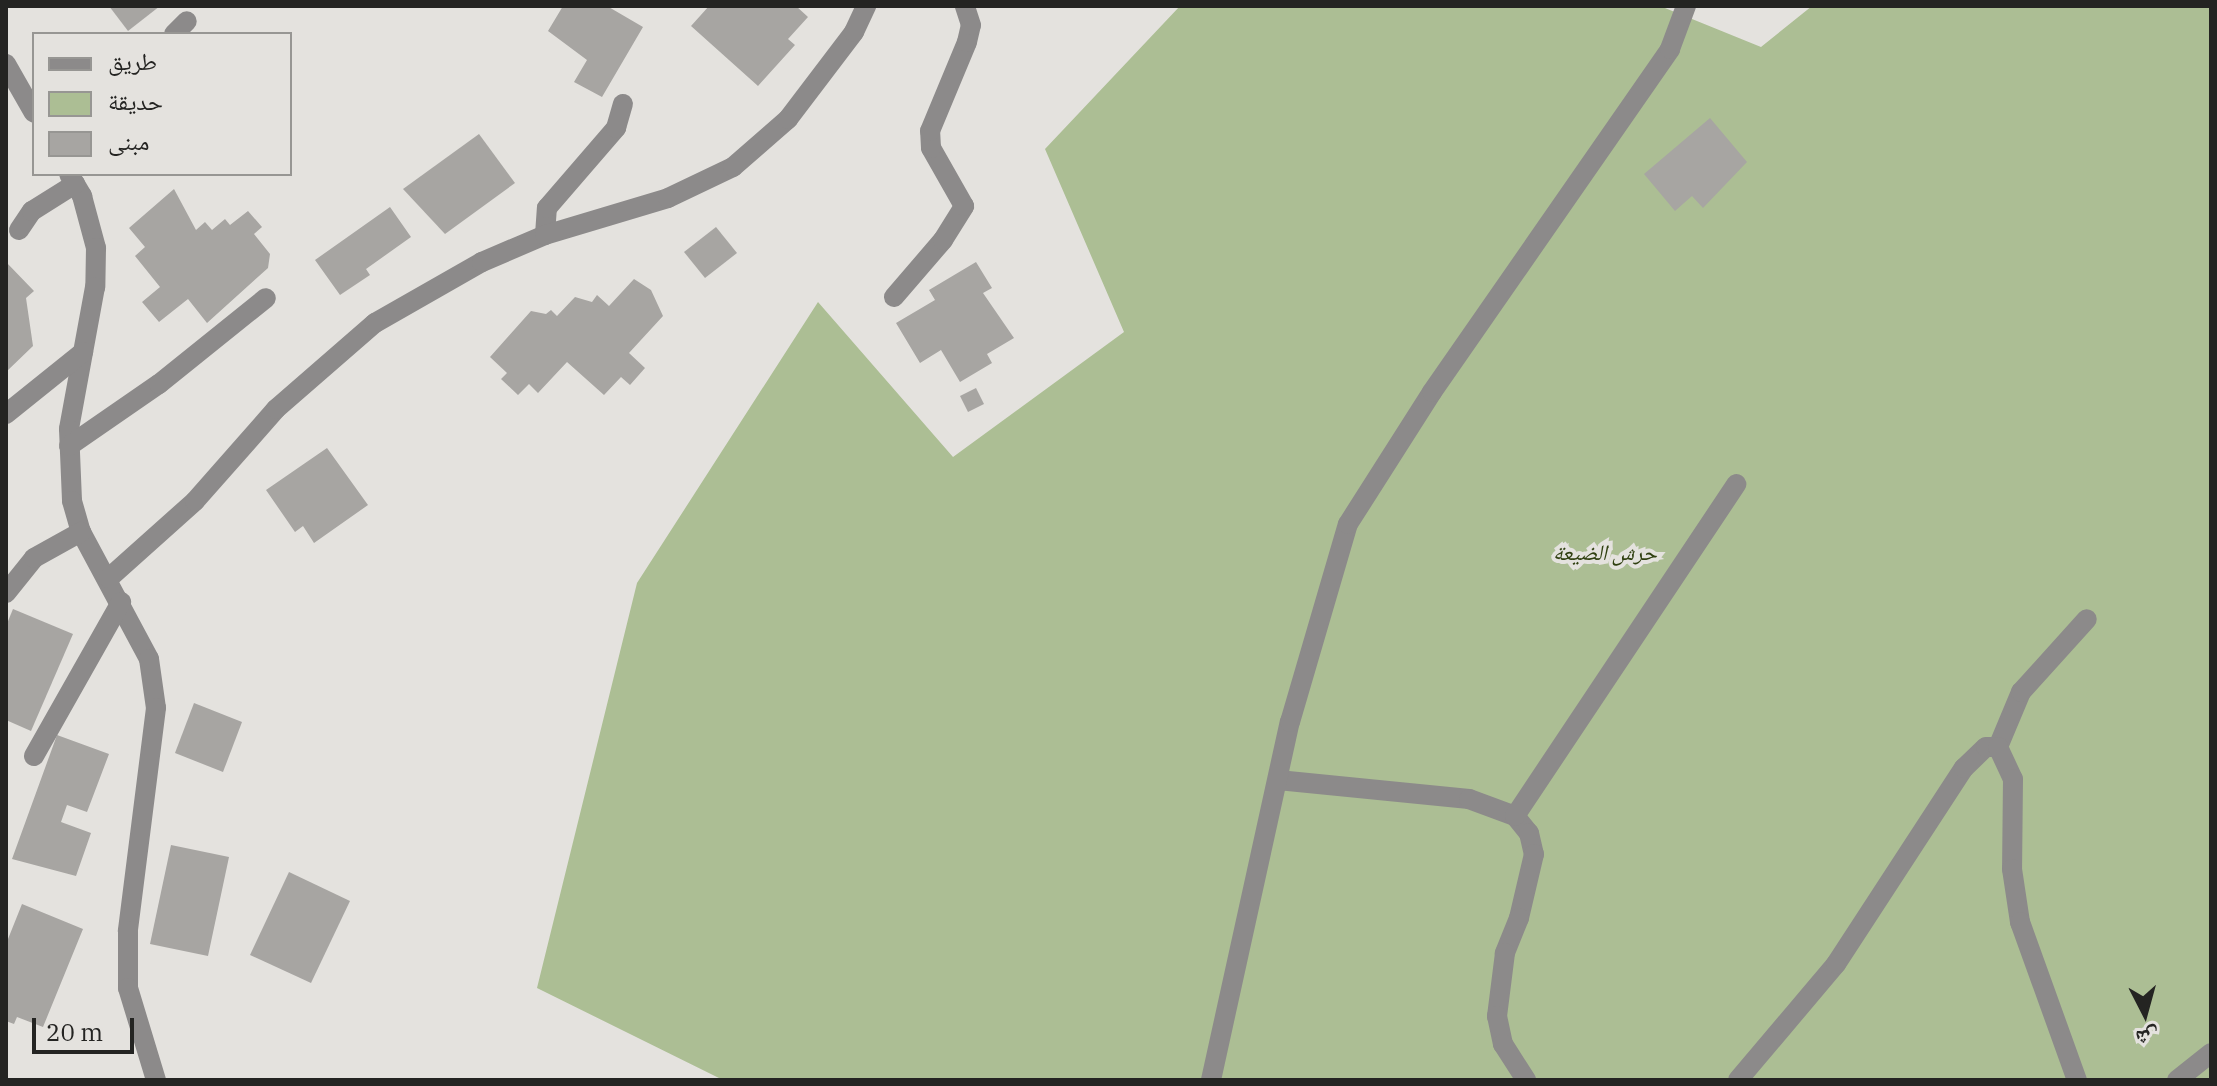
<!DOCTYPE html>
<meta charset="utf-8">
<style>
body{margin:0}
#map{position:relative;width:2217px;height:1086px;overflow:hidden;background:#e4e2de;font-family:"IBM Plex Serif","Noto Naskh Arabic",serif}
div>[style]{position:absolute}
.green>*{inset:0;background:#acbe94}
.building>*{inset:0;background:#a7a5a2}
.minor>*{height:20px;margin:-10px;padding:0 10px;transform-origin:10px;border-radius:10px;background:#8c8a8a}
span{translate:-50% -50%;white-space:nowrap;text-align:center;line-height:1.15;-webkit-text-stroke:8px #e4e2de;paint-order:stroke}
.park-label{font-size:22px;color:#304011;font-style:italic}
.frame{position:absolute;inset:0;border:8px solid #242422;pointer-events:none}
.legend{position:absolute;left:32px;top:32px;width:260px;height:144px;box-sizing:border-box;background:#e4e2de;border:2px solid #979693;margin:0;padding:10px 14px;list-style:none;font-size:24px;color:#242422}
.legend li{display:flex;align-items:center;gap:16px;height:40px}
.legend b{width:40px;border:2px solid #979693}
.north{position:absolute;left:2105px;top:974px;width:80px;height:80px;-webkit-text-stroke:6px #e4e2de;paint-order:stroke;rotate:174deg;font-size:22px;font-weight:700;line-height:32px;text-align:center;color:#242422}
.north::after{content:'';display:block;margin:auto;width:28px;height:36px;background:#242422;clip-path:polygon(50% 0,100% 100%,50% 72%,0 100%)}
.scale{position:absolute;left:32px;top:1018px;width:102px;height:36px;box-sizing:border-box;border:4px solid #242422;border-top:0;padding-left:10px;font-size:24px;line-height:28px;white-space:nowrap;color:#242422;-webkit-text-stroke:6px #e4e2de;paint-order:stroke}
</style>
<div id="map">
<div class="green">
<i style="clip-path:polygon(1180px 6px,1660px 6px,1761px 47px,1812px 6px,2211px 6px,2211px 1080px,723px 1080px,537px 988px,637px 583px,818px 302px,953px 457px,1124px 332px,1045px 149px)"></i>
</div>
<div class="building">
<i style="clip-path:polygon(109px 6px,160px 6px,128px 31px)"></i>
<i style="clip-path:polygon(563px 6px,607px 6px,643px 27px,602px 97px,574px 82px,587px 60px,548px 31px)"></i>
<i style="clip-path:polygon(709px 6px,796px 6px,808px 17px,788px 39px,795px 45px,758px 86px,691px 26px)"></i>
<i style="clip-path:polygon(1710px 118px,1747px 162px,1703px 208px,1692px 196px,1675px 211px,1644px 174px)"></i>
<i style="clip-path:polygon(479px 134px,515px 183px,445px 234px,403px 189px)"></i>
<i style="clip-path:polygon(174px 189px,196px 230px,205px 222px,212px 230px,225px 219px,230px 225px,248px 211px,262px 227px,254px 234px,270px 254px,268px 268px,207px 323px,188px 299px,159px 322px,142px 302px,160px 287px,135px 256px,145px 247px,129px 228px)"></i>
<i style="clip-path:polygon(390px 207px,411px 237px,366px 269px,370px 275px,340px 295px,315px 260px)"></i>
<i style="clip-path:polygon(716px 227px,737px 253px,705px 278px,684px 252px)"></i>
<i style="clip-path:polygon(6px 262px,34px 291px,26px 298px,33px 346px,6px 372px)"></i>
<i style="clip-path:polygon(976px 262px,992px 288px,983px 293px,1014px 338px,987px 354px,992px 363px,960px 382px,941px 350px,920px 363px,896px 323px,935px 300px,929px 290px)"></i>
<i style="clip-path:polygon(634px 279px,651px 290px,663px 316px,629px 353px,645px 368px,630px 385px,621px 377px,604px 395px,567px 362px,538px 393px,529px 384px,518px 395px,501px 379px,507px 373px,490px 357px,531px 311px,546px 314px,551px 310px,557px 316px,575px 297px,592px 302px,597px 295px,609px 306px)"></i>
<i style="clip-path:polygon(976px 388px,984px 404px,968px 412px,960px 396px)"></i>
<i style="clip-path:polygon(327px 448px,368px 505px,314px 543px,303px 526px,295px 532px,266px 490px)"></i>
<i style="clip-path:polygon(13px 609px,73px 634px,31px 731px,6px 720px,6px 626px)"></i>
<i style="clip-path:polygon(194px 703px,242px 722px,223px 772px,175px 753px)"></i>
<i style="clip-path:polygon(57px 735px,109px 754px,87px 812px,67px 805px,61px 822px,91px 833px,76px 876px,12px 859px)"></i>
<i style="clip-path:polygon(171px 845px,229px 857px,208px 956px,150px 944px)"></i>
<i style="clip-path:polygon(289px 872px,350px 901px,311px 983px,250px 955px)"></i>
<i style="clip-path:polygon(22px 904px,83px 929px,43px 1027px,17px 1017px,14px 1024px,6px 1021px,6px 944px)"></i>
</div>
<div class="minor">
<i style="left:174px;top:34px;width:18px;rotate:-45deg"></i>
<i style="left:6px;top:64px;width:56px;rotate:60.3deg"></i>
<i style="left:69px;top:174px;width:26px;rotate:59deg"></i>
<i style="left:82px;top:196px;width:54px;rotate:74.9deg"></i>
<i style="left:96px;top:248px;width:39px;rotate:91deg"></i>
<i style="left:95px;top:287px;width:144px;rotate:100.4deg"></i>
<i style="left:69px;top:429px;width:72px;rotate:87.6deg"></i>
<i style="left:72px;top:501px;width:32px;rotate:74deg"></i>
<i style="left:81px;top:532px;width:144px;rotate:61.8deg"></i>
<i style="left:149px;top:659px;width:49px;rotate:81.9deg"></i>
<i style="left:156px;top:708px;width:225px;rotate:97.2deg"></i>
<i style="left:128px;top:931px;width:57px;rotate:90deg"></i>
<i style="left:128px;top:988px;width:96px;rotate:73.1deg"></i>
<i style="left:19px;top:230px;width:23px;rotate:-56deg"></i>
<i style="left:32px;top:211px;width:51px;rotate:-32.1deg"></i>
<i style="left:545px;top:235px;width:27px;rotate:-86deg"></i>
<i style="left:547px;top:208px;width:106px;rotate:-49.2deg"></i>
<i style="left:616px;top:128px;width:25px;rotate:-74deg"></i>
<i style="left:894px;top:297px;width:75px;rotate:-49.3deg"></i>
<i style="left:943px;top:240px;width:40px;rotate:-58deg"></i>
<i style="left:964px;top:206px;width:67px;rotate:-119.6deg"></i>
<i style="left:931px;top:148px;width:17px;rotate:-93deg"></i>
<i style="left:930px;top:131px;width:96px;rotate:-67.4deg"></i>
<i style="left:967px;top:42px;width:17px;rotate:-77deg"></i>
<i style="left:971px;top:25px;width:20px;rotate:-108deg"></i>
<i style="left:6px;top:414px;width:99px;rotate:-38.8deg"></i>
<i style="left:69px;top:446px;width:109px;rotate:-34.6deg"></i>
<i style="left:159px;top:384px;width:137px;rotate:-38.8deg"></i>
<i style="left:109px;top:578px;width:115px;rotate:-41.8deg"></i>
<i style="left:195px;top:501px;width:123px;rotate:-48.6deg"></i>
<i style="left:276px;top:409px;width:131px;rotate:-41deg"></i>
<i style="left:375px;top:323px;width:123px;rotate:-29.7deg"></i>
<i style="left:482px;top:262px;width:69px;rotate:-23.2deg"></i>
<i style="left:545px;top:235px;width:128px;rotate:-16.7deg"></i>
<i style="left:668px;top:198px;width:72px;rotate:-25.5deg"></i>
<i style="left:733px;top:167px;width:73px;rotate:-41.1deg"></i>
<i style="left:788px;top:119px;width:109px;rotate:-52.8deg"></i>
<i style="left:854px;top:32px;width:29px;rotate:-65deg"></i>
<i style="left:6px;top:593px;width:45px;rotate:-51.3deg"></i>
<i style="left:34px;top:558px;width:54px;rotate:-29deg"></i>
<i style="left:1998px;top:747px;width:60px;rotate:-67.3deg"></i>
<i style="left:2021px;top:692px;width:98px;rotate:-47.9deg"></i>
<i style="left:34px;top:756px;width:177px;rotate:-60.5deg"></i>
<i style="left:1278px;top:780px;width:192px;rotate:5.7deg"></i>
<i style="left:1469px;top:799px;width:49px;rotate:20.3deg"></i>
<i style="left:1515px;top:816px;width:22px;rotate:51deg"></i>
<i style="left:1529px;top:833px;width:22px;rotate:77deg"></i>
<i style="left:1534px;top:854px;width:66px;rotate:103.2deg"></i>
<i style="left:1519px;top:918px;width:38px;rotate:112deg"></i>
<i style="left:1505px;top:953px;width:64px;rotate:97.2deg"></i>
<i style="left:1497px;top:1016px;width:29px;rotate:78deg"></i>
<i style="left:1503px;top:1044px;width:43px;rotate:57.4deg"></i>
<i style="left:1515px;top:816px;width:399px;rotate:-56.3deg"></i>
<i style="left:1211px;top:1080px;width:367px;rotate:-77.6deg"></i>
<i style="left:1290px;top:722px;width:206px;rotate:-73.7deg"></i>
<i style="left:1348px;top:524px;width:156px;rotate:-57.5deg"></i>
<i style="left:1432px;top:392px;width:417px;rotate:-55.2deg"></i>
<i style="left:1670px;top:49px;width:46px;rotate:-69.6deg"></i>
<i style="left:1738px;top:1080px;width:152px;rotate:-49.8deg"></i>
<i style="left:1836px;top:964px;width:234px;rotate:-56.9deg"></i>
<i style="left:1964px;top:768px;width:30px;rotate:-44deg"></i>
<i style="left:1986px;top:747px;width:12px"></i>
<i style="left:1998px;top:747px;width:35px;rotate:65deg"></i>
<i style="left:2013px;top:779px;width:90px;rotate:90.6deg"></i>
<i style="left:2012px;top:869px;width:54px;rotate:81.4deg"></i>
<i style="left:2020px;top:922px;width:168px;rotate:70.2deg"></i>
<i style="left:2177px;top:1080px;width:43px;rotate:-38.5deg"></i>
</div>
<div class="park-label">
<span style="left:1605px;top:552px">حرش الضيعة</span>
</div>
<div class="frame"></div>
<ul class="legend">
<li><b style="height:10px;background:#8c8a8a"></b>طريق</li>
<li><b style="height:22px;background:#acbe94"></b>حديقة</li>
<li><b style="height:22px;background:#a7a5a2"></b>مبنى</li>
</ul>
<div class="north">ش</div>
<div class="scale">20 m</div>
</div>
